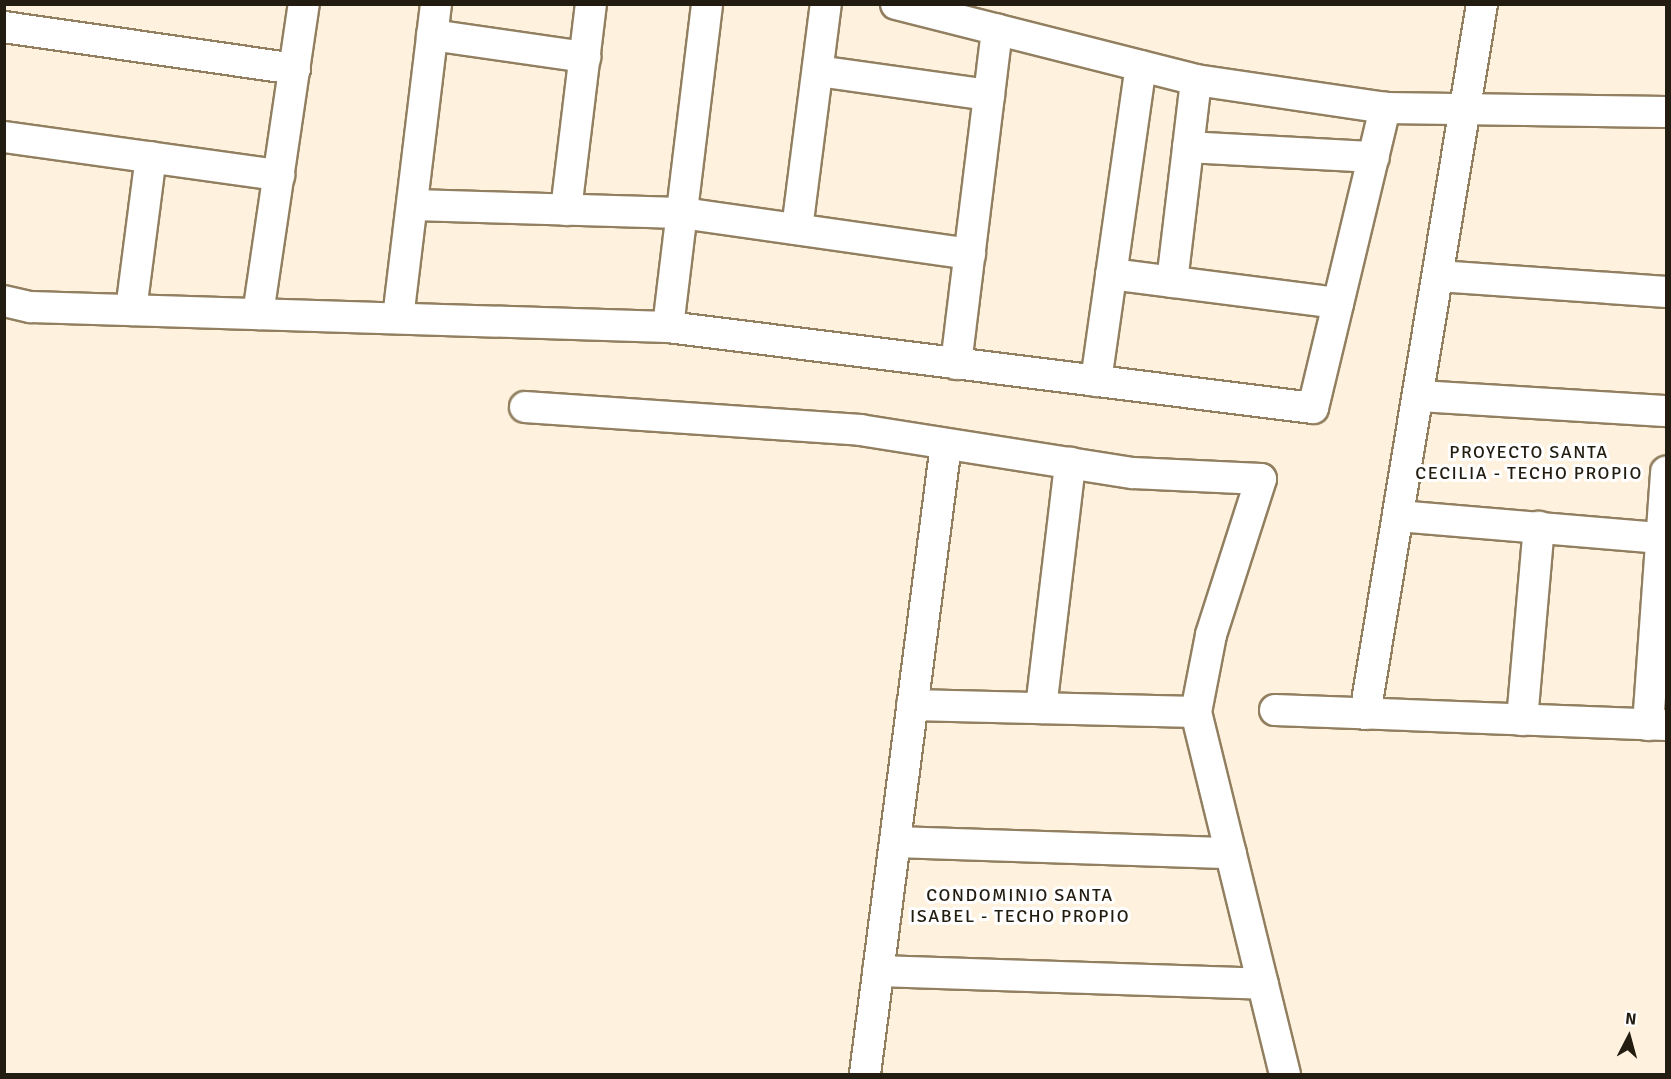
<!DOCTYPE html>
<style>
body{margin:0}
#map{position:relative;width:1671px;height:1079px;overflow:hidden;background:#fef2de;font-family:Signika,sans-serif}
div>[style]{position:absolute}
.roads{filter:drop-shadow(2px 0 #917f60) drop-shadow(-2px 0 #917f60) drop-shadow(0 2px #917f60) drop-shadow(0 -2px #917f60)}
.minor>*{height:30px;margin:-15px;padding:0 15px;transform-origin:15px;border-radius:15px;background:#fff}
span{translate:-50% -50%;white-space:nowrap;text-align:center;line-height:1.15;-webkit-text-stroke:6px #fff;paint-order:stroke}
.neighbourhood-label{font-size:18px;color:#231c10;letter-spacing:1.5px}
.frame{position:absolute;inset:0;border:6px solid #231c10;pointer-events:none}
.north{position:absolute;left:1599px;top:1007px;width:60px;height:60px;-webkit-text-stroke:4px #fff;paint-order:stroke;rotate:6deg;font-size:16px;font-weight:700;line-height:24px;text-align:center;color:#231c10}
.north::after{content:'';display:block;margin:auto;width:21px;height:27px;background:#231c10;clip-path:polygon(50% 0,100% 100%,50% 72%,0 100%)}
</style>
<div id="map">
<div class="roads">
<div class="minor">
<i style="left:896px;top:4px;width:309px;rotate:14.2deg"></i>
<i style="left:1196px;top:80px;width:191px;rotate:8.4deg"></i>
<i style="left:1385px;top:108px;width:281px;rotate:0.8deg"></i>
<i style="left:4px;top:27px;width:294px;rotate:8.2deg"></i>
<i style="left:432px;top:35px;width:155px;rotate:8.2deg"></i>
<i style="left:818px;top:71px;width:173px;rotate:8deg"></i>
<i style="left:4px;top:137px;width:278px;rotate:7.9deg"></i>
<i style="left:1188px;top:147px;width:186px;rotate:3.1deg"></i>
<i style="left:412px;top:205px;width:270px;rotate:1.7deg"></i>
<i style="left:682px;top:213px;width:291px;rotate:8.1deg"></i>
<i style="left:566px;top:210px;width:208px;rotate:-83.1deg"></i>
<i style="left:797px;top:229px;width:227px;rotate:-82.7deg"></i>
<i style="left:1111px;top:274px;width:229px;rotate:7.3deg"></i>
<i style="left:1438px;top:276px;width:229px;rotate:4deg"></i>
<i style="left:1172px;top:282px;width:203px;rotate:-83.2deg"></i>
<i style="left:4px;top:301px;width:28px;rotate:13deg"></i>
<i style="left:31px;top:307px;width:637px;rotate:1.8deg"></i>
<i style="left:668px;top:327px;width:650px;rotate:7.16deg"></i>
<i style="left:1313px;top:408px;width:309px;rotate:-76.5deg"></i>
<i style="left:131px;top:310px;width:154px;rotate:-82.6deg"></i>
<i style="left:258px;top:314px;width:313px;rotate:-81.6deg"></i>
<i style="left:398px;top:318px;width:316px;rotate:-83.1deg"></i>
<i style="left:668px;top:327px;width:325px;rotate:-83.1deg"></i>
<i style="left:956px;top:364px;width:337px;rotate:-83deg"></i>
<i style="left:1096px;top:381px;width:318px;rotate:-81.9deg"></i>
<i style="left:1418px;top:396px;width:248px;rotate:3.5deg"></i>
<i style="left:525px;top:407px;width:336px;rotate:3.9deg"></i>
<i style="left:860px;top:430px;width:276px;rotate:9deg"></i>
<i style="left:1133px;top:473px;width:128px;rotate:2.7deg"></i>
<i style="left:1261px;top:479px;width:164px;rotate:107.8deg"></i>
<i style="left:1211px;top:635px;width:78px;rotate:101deg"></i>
<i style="left:1196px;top:712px;width:373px;rotate:76.2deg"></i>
<i style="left:1398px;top:516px;width:264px;rotate:4.8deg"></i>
<i style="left:912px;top:705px;width:284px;rotate:1.4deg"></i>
<i style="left:1041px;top:708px;width:247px;rotate:-83.2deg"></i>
<i style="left:1275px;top:710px;width:391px;rotate:2.2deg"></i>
<i style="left:1365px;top:714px;width:720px;rotate:-80.64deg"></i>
<i style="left:1522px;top:720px;width:194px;rotate:-85deg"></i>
<i style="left:1648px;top:725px;width:254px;rotate:-85.9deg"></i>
<i style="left:895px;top:842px;width:336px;rotate:1.9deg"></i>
<i style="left:878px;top:971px;width:385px;rotate:1.9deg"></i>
<i style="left:865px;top:1074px;width:635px;rotate:-82.67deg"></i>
</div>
</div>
<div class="neighbourhood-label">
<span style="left:1529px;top:463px">PROYECTO SANTA<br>CECILIA - TECHO PROPIO</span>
<span style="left:1020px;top:906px">CONDOMINIO SANTA<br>ISABEL - TECHO PROPIO</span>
</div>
<div class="frame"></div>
<div class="north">N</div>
</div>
